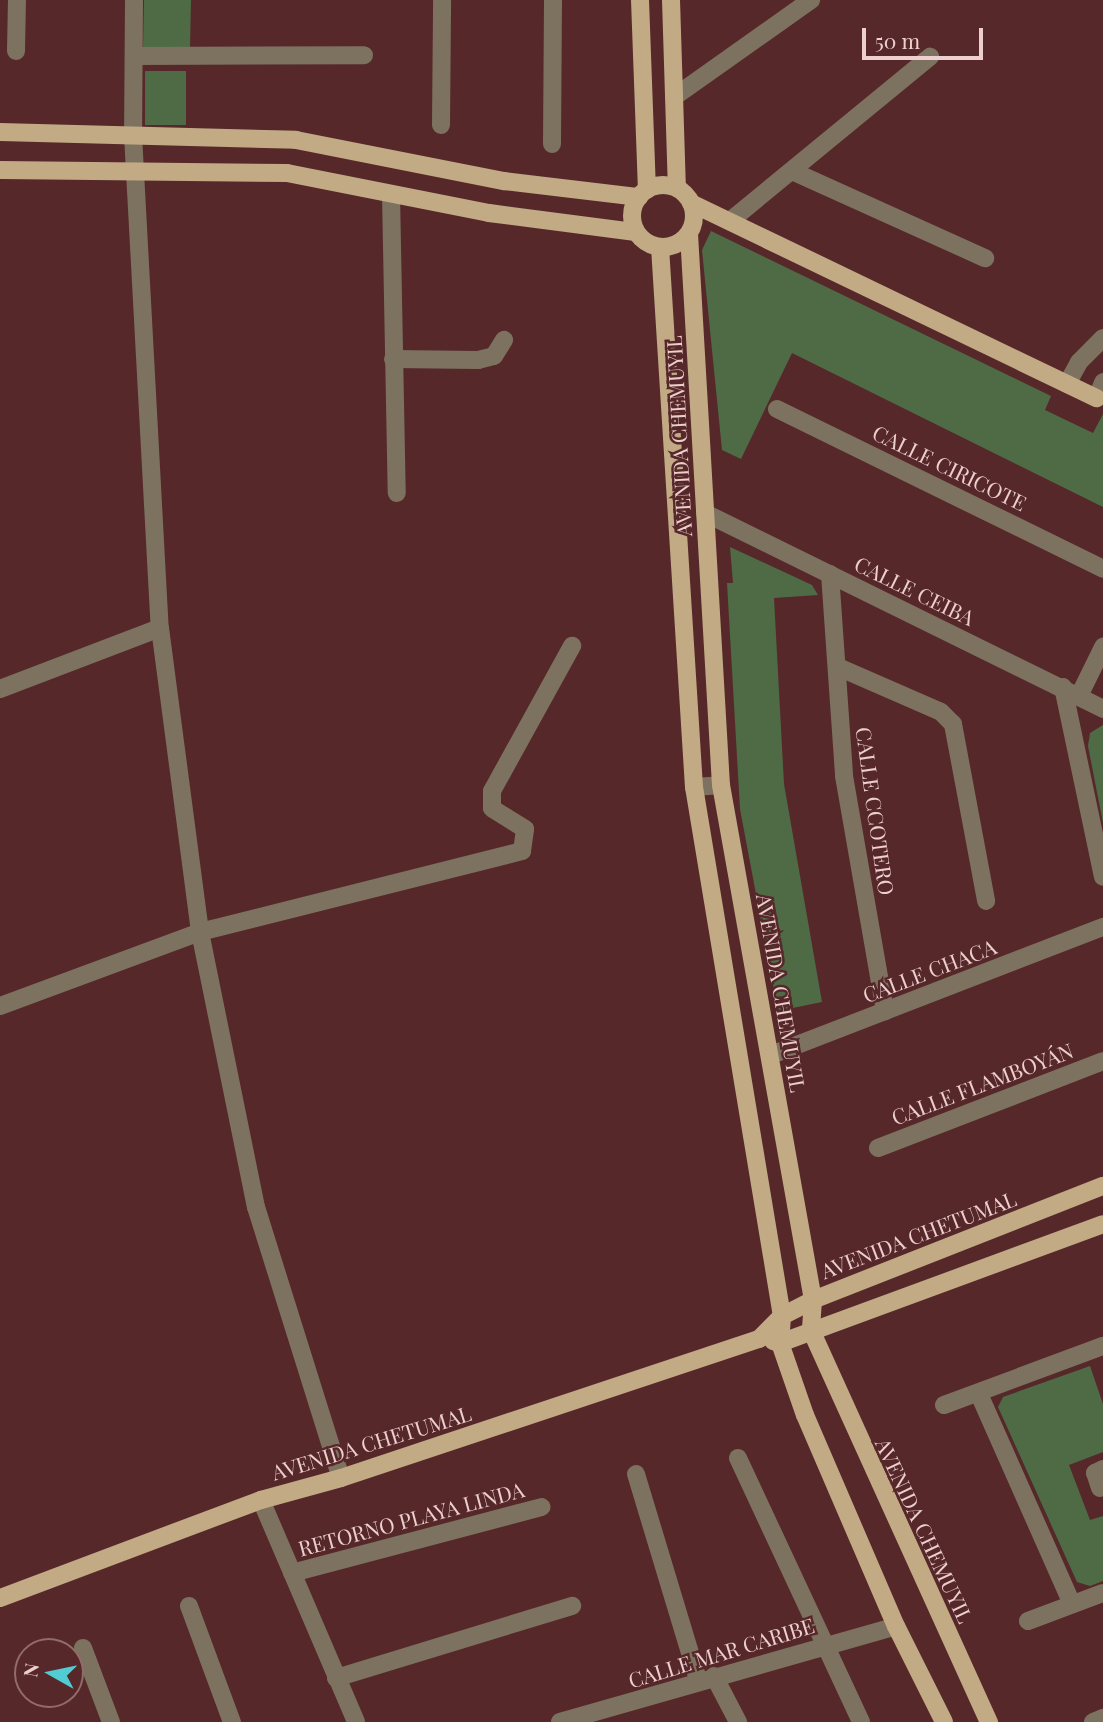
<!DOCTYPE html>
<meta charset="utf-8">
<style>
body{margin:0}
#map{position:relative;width:1103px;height:1722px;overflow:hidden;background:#56282a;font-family:"Playfair Display",serif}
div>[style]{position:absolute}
.green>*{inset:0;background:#4e6b46}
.minor>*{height:18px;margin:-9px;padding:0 9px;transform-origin:9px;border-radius:9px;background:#7d7260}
.major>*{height:18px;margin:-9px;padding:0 9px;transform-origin:9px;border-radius:9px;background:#c2aa85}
.major>.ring{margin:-9px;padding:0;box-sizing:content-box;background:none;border:18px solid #c2aa85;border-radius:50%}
span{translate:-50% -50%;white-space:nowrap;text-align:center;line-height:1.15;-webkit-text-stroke:5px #56282a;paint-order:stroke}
.street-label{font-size:21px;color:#edcfcf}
.north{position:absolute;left:14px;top:1638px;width:70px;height:70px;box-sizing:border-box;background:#56282a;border:2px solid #926b6c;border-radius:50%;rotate:279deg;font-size:19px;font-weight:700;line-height:28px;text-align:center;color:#edcfcf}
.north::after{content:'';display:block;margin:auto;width:24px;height:32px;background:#51ccd2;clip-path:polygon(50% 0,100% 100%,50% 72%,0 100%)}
.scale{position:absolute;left:862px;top:28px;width:121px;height:32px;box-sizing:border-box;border:4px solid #edcfcf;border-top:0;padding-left:9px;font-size:21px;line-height:24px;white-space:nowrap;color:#edcfcf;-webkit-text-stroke:5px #56282a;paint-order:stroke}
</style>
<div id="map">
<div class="green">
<i style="clip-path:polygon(144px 0,191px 0,190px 49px,143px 48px)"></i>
<i style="clip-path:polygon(145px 71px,186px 71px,186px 125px,145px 125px)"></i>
<i style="clip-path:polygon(711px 231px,1051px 396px,1045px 410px,1093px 433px,1103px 414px,1103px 507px,792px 353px,741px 459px,722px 450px,702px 250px)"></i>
<i style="clip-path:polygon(730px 547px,812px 585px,818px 595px,774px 598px,784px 784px,822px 1002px,778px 1011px,740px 809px,727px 583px,733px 583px)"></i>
<i style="clip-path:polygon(1103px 725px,1103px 823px,1088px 746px,1090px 733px)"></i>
<i style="clip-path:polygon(1090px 1366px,1103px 1404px,1103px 1452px,1069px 1465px,1090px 1520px,1103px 1516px,1103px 1581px,1090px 1586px,1077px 1582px,998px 1407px,1003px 1397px)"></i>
</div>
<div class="minor">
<i style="left:134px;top:0;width:135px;rotate:90.4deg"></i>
<i style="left:133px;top:135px;width:494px;rotate:86.9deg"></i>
<i style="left:160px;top:628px;width:307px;rotate:82.5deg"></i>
<i style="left:200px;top:932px;width:281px;rotate:78.5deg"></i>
<i style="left:256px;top:1207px;width:284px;rotate:72.6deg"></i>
<i style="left:16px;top:51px;width:51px;rotate:-88.9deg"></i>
<i style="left:134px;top:56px;width:230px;rotate:-0.2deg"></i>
<i style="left:674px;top:97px;width:168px;rotate:-35.3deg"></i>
<i style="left:441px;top:125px;width:125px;rotate:-89.5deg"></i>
<i style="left:552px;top:144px;width:144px;rotate:-89.6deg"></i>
<i style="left:792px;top:171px;width:212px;rotate:24.3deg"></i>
<i style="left:391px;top:194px;width:299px;rotate:88.9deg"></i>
<i style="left:730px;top:221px;width:259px;rotate:-39.4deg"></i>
<i style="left:393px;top:359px;width:85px;rotate:0.7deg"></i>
<i style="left:478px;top:360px;width:16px;rotate:-14deg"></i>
<i style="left:494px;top:356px;width:19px;rotate:-58deg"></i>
<i style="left:1067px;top:384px;width:25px;rotate:-61deg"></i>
<i style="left:1079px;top:362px;width:34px;rotate:-45deg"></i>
<i style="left:1097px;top:398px;width:17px;rotate:-69deg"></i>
<i style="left:777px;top:409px;width:363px;rotate:26.1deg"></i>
<i style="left:705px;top:513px;width:444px;rotate:26.2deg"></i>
<i style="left:830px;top:574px;width:202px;rotate:86deg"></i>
<i style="left:844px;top:776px;width:239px;rotate:80.1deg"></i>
<i style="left:838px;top:667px;width:112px;rotate:23.6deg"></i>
<i style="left:941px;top:712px;width:17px;rotate:45deg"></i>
<i style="left:953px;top:724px;width:180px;rotate:79.4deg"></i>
<i style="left:1063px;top:687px;width:194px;rotate:78.1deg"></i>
<i style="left:0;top:689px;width:171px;rotate:-20.9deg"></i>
<i style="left:1079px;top:696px;width:55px;rotate:-63.9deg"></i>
<i style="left:694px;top:787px;width:27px;rotate:-4deg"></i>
<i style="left:0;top:1006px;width:213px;rotate:-20.3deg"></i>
<i style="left:200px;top:932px;width:332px;rotate:-14.1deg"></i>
<i style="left:522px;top:851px;width:22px;rotate:-82deg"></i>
<i style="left:525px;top:829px;width:39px;rotate:-148deg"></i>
<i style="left:492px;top:808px;width:17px;rotate:-90deg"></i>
<i style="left:492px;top:791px;width:166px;rotate:-61.1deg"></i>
<i style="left:771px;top:1055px;width:356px;rotate:-21.1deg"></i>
<i style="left:878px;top:1148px;width:241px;rotate:-21.1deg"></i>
<i style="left:979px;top:1394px;width:230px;rotate:66.1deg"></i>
<i style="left:944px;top:1405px;width:170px;rotate:-20.4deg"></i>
<i style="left:738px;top:1458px;width:291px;rotate:65deg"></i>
<i style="left:636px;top:1474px;width:215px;rotate:73.2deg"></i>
<i style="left:1100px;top:1488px;width:16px;rotate:-108deg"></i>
<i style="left:1095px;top:1473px;width:9px;rotate:-27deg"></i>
<i style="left:261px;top:1500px;width:241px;rotate:66.8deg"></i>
<i style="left:292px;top:1573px;width:258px;rotate:-14.8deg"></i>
<i style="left:189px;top:1606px;width:124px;rotate:69.7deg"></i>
<i style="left:1028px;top:1621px;width:80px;rotate:-20.5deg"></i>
<i style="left:83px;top:1648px;width:79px;rotate:69.3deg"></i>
<i style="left:714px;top:1676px;width:52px;rotate:62.4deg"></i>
<i style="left:336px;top:1678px;width:247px;rotate:-17deg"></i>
<i style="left:560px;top:1722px;width:349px;rotate:-15.9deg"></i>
<i style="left:1093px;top:1722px;width:11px;rotate:-22deg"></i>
</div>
<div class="major">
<i style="left:640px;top:0;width:190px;rotate:87.9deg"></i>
<i style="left:671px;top:0;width:188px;rotate:88.2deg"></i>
<i style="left:0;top:132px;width:296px;rotate:1.5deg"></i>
<i style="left:296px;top:140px;width:212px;rotate:11.2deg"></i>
<i style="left:504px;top:181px;width:136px;rotate:6.8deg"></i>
<i style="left:0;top:170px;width:287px;rotate:0.6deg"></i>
<i style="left:287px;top:173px;width:206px;rotate:11.2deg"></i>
<i style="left:489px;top:213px;width:148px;rotate:7.4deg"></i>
<i class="ring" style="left:632px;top:185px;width:44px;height:44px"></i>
<i style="left:691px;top:203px;width:450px;rotate:25.7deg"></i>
<i style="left:689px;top:234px;width:552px;rotate:86.68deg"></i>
<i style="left:721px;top:785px;width:523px;rotate:79.87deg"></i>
<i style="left:813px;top:1300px;width:30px;rotate:94deg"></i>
<i style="left:811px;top:1330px;width:431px;rotate:65.6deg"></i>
<i style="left:660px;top:247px;width:541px;rotate:86.4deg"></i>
<i style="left:694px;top:787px;width:536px;rotate:80.56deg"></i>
<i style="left:782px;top:1316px;width:27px;rotate:94deg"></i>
<i style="left:780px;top:1343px;width:76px;rotate:70.9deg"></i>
<i style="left:805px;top:1415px;width:230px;rotate:66.7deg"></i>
<i style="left:896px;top:1626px;width:107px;rotate:63.4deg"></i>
<i style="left:773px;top:1341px;width:7px;rotate:16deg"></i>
<i style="left:780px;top:1343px;width:344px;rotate:-20.2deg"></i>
<i style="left:0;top:1598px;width:279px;rotate:-20.6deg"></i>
<i style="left:261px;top:1500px;width:83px;rotate:-15.4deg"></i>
<i style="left:341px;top:1478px;width:441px;rotate:-18.4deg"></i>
<i style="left:759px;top:1339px;width:33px;rotate:-45deg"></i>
<i style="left:782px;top:1316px;width:35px;rotate:-27deg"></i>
<i style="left:813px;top:1300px;width:312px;rotate:-21.5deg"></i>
</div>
<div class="street-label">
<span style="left:678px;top:436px;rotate:-93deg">AVENIDA CHEMUYIL</span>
<span style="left:950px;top:467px;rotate:26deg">CALLE CIRICOTE</span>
<span style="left:915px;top:590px;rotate:26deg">CALLE CEIBA</span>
<span style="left:876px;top:811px;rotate:82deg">CALLE CCOTERO</span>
<span style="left:929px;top:970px;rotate:-21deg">CALLE CHACA</span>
<span style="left:782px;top:993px;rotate:80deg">AVENIDA CHEMUYIL</span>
<span style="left:982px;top:1083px;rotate:-21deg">CALLE FLAMBOYÁN</span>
<span style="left:918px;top:1234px;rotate:-21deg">AVENIDA CHETUMAL</span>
<span style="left:371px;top:1442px;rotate:-17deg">AVENIDA CHETUMAL</span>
<span style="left:411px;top:1518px;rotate:-15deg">RETORNO PLAYA LINDA</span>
<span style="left:925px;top:1530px;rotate:65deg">AVENIDA CHEMUYIL</span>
<span style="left:721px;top:1652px;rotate:-17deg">CALLE MAR CARIBE</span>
</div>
<div class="north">N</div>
<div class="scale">50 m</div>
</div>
